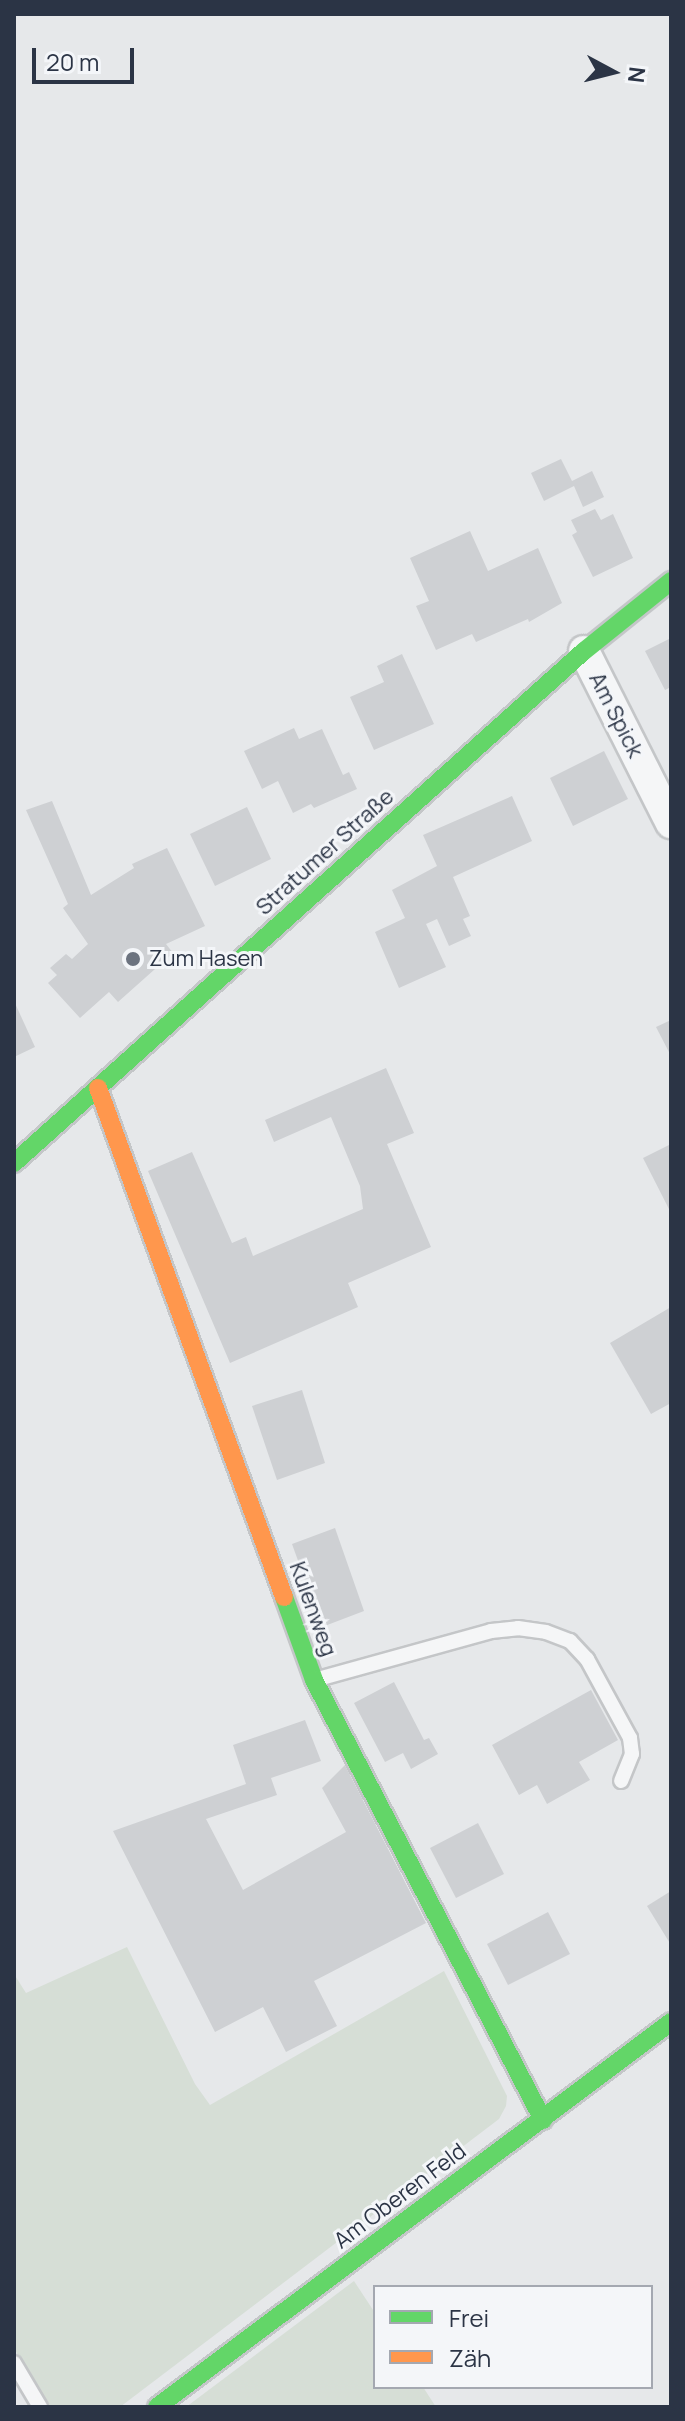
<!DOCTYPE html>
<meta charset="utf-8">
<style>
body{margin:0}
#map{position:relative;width:685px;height:2421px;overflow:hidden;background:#e6e8ea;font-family:Manrope,sans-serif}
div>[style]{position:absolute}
.green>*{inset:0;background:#d6ded6}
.building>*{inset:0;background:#ced0d3}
.roads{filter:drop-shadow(2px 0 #c4c6c8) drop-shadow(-2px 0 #c4c6c8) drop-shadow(0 2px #c4c6c8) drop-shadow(0 -2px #c4c6c8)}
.lane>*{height:14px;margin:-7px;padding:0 7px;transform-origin:7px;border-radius:7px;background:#f5f6f7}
.street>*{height:30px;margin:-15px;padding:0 15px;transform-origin:15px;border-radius:15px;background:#f5f6f7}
.fast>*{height:18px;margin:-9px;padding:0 9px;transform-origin:9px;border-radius:9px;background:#63d668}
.slow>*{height:18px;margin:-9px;padding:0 9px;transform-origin:9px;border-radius:9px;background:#ff974d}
.dots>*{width:22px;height:22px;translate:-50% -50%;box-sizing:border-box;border:4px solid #f4f6f9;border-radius:50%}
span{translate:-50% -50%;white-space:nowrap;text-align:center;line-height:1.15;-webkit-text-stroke:6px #f4f6f9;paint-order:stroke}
.street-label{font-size:22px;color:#2b3445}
.poi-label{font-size:22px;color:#2b3445}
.left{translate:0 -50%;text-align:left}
.frame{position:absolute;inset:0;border:16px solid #2b3445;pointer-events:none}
.legend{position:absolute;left:373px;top:2285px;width:280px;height:104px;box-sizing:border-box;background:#f4f6f9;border:2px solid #a4a8b1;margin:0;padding:10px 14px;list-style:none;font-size:24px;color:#2b3445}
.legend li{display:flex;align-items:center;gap:16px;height:40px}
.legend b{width:40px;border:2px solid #a4a8b1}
.north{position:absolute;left:573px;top:32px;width:80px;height:80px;-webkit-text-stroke:6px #f4f6f9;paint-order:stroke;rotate:97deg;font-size:22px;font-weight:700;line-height:32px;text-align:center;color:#2b3445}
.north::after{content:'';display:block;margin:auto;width:28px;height:36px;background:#2b3445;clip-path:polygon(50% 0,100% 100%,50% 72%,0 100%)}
.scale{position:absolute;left:32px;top:48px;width:102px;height:36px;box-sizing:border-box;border:4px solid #2b3445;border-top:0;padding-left:10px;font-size:24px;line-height:28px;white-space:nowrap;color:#2b3445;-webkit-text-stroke:6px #f4f6f9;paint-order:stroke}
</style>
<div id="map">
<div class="green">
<i style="clip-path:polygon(127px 1947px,195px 2084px,210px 2105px,444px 1971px,507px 2096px,506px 2106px,499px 2119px,120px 2407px,47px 2407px,14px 2348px,14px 1974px,26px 1993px)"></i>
<i style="clip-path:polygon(354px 2281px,375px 2313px,375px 2387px,423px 2387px,436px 2407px,186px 2407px)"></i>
</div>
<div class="building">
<i style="clip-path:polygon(561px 459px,572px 481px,592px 471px,604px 497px,583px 507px,574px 486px,544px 501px,531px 473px)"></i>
<i style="clip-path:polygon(595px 509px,601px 520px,613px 514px,633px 558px,593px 577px,572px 535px,577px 532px,571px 520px)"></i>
<i style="clip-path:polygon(470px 531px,488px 571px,538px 548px,562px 603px,529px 622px,528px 619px,476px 642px,472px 634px,436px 650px,416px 606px,429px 601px,410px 558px)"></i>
<i style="clip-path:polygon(671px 638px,671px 687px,665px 690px,645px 651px)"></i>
<i style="clip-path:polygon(402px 654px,434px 724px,374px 750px,350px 697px,384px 682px,377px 666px)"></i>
<i style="clip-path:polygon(294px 728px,299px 739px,322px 729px,343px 775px,349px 772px,357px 789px,314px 808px,311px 804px,293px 813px,278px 781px,262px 789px,244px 751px)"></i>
<i style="clip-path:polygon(604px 751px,628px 799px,573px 826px,550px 778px)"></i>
<i style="clip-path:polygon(512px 796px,532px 841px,453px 877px,470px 916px,463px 919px,471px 936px,449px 946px,437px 919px,426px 924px,446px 967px,399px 988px,375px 932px,405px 918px,392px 890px,437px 866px,423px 835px)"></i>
<i style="clip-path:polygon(52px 801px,91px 895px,134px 868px,132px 864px,167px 848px,205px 926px,166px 944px,173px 953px,118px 1002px,109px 992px,80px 1018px,48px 983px,57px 975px,50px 968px,66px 954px,72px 959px,88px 944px,63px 908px,68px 904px,26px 810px)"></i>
<i style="clip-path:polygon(247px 807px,271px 859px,215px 886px,190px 834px)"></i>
<i style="clip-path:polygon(14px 1001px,35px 1047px,14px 1057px)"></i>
<i style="clip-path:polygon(671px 1020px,671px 1056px,656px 1027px)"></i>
<i style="clip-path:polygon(386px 1068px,414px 1133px,387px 1144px,431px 1247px,348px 1283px,358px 1307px,230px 1363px,148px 1171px,192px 1152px,232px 1243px,246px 1237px,253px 1256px,363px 1209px,360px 1186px,331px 1117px,274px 1142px,265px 1120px)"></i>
<i style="clip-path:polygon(671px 1144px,671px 1213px,643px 1158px)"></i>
<i style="clip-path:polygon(671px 1307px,671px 1403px,651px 1414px,610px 1343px)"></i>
<i style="clip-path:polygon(302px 1390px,325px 1463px,277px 1480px,252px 1406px)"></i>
<i style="clip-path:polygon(335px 1528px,364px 1611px,322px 1627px,292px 1544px)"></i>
<i style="clip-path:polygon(394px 1682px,424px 1740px,429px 1738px,438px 1754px,411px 1769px,403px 1753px,385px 1762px,354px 1703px)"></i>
<i style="clip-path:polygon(591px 1690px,618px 1740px,579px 1762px,590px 1780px,547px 1804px,537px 1785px,519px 1795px,492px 1745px)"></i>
<i style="clip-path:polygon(305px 1720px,321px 1761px,271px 1778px,277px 1795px,206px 1819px,243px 1890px,346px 1832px,322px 1788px,345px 1765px,426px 1923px,314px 1981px,337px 2026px,286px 2052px,263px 2007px,215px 2032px,113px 1831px,246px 1784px,233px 1745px)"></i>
<i style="clip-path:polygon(478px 1823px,504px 1874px,456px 1898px,430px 1848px)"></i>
<i style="clip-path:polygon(671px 1891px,671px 1945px,647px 1906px)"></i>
<i style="clip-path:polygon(548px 1912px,570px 1954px,508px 1985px,487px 1944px)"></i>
</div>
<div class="roads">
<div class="lane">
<i style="left:318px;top:1679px;width:180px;rotate:-15.5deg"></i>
<i style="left:491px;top:1631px;width:27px;rotate:-6deg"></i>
<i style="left:518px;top:1628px;width:28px;rotate:8deg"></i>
<i style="left:546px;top:1632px;width:26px;rotate:21deg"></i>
<i style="left:570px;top:1641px;width:25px;rotate:47deg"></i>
<i style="left:587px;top:1659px;width:90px;rotate:61.4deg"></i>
<i style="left:630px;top:1738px;width:16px;rotate:83deg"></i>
<i style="left:632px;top:1754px;width:29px;rotate:112deg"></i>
<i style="left:14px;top:2363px;width:51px;rotate:59.4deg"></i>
</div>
<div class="street">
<i style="left:584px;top:651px;width:193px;rotate:63.2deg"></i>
</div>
<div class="fast">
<i style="left:14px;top:1163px;width:766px;rotate:-41.93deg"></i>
<i style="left:584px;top:651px;width:112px;rotate:-38.8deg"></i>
<i style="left:284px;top:1597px;width:88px;rotate:70.1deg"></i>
<i style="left:314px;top:1680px;width:496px;rotate:62.5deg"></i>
<i style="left:157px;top:2407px;width:642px;rotate:-36.83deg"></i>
</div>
<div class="slow">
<i style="left:98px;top:1088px;width:542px;rotate:69.93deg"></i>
</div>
</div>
<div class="dots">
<i style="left:133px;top:959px;background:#6c737f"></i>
</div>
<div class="street-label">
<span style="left:616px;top:715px;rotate:63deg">Am Spick</span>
<span style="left:325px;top:852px;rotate:-42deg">Stratumer Straße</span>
<span style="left:313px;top:1609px;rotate:70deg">Kulenweg</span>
<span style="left:400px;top:2196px;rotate:-37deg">Am Oberen Feld</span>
</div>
<div class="poi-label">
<span class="left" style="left:149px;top:959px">Zum Hasen</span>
</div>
<div class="frame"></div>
<ul class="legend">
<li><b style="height:10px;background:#63d668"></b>Frei</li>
<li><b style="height:10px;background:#ff974d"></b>Zäh</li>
</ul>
<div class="north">N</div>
<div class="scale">20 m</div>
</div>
